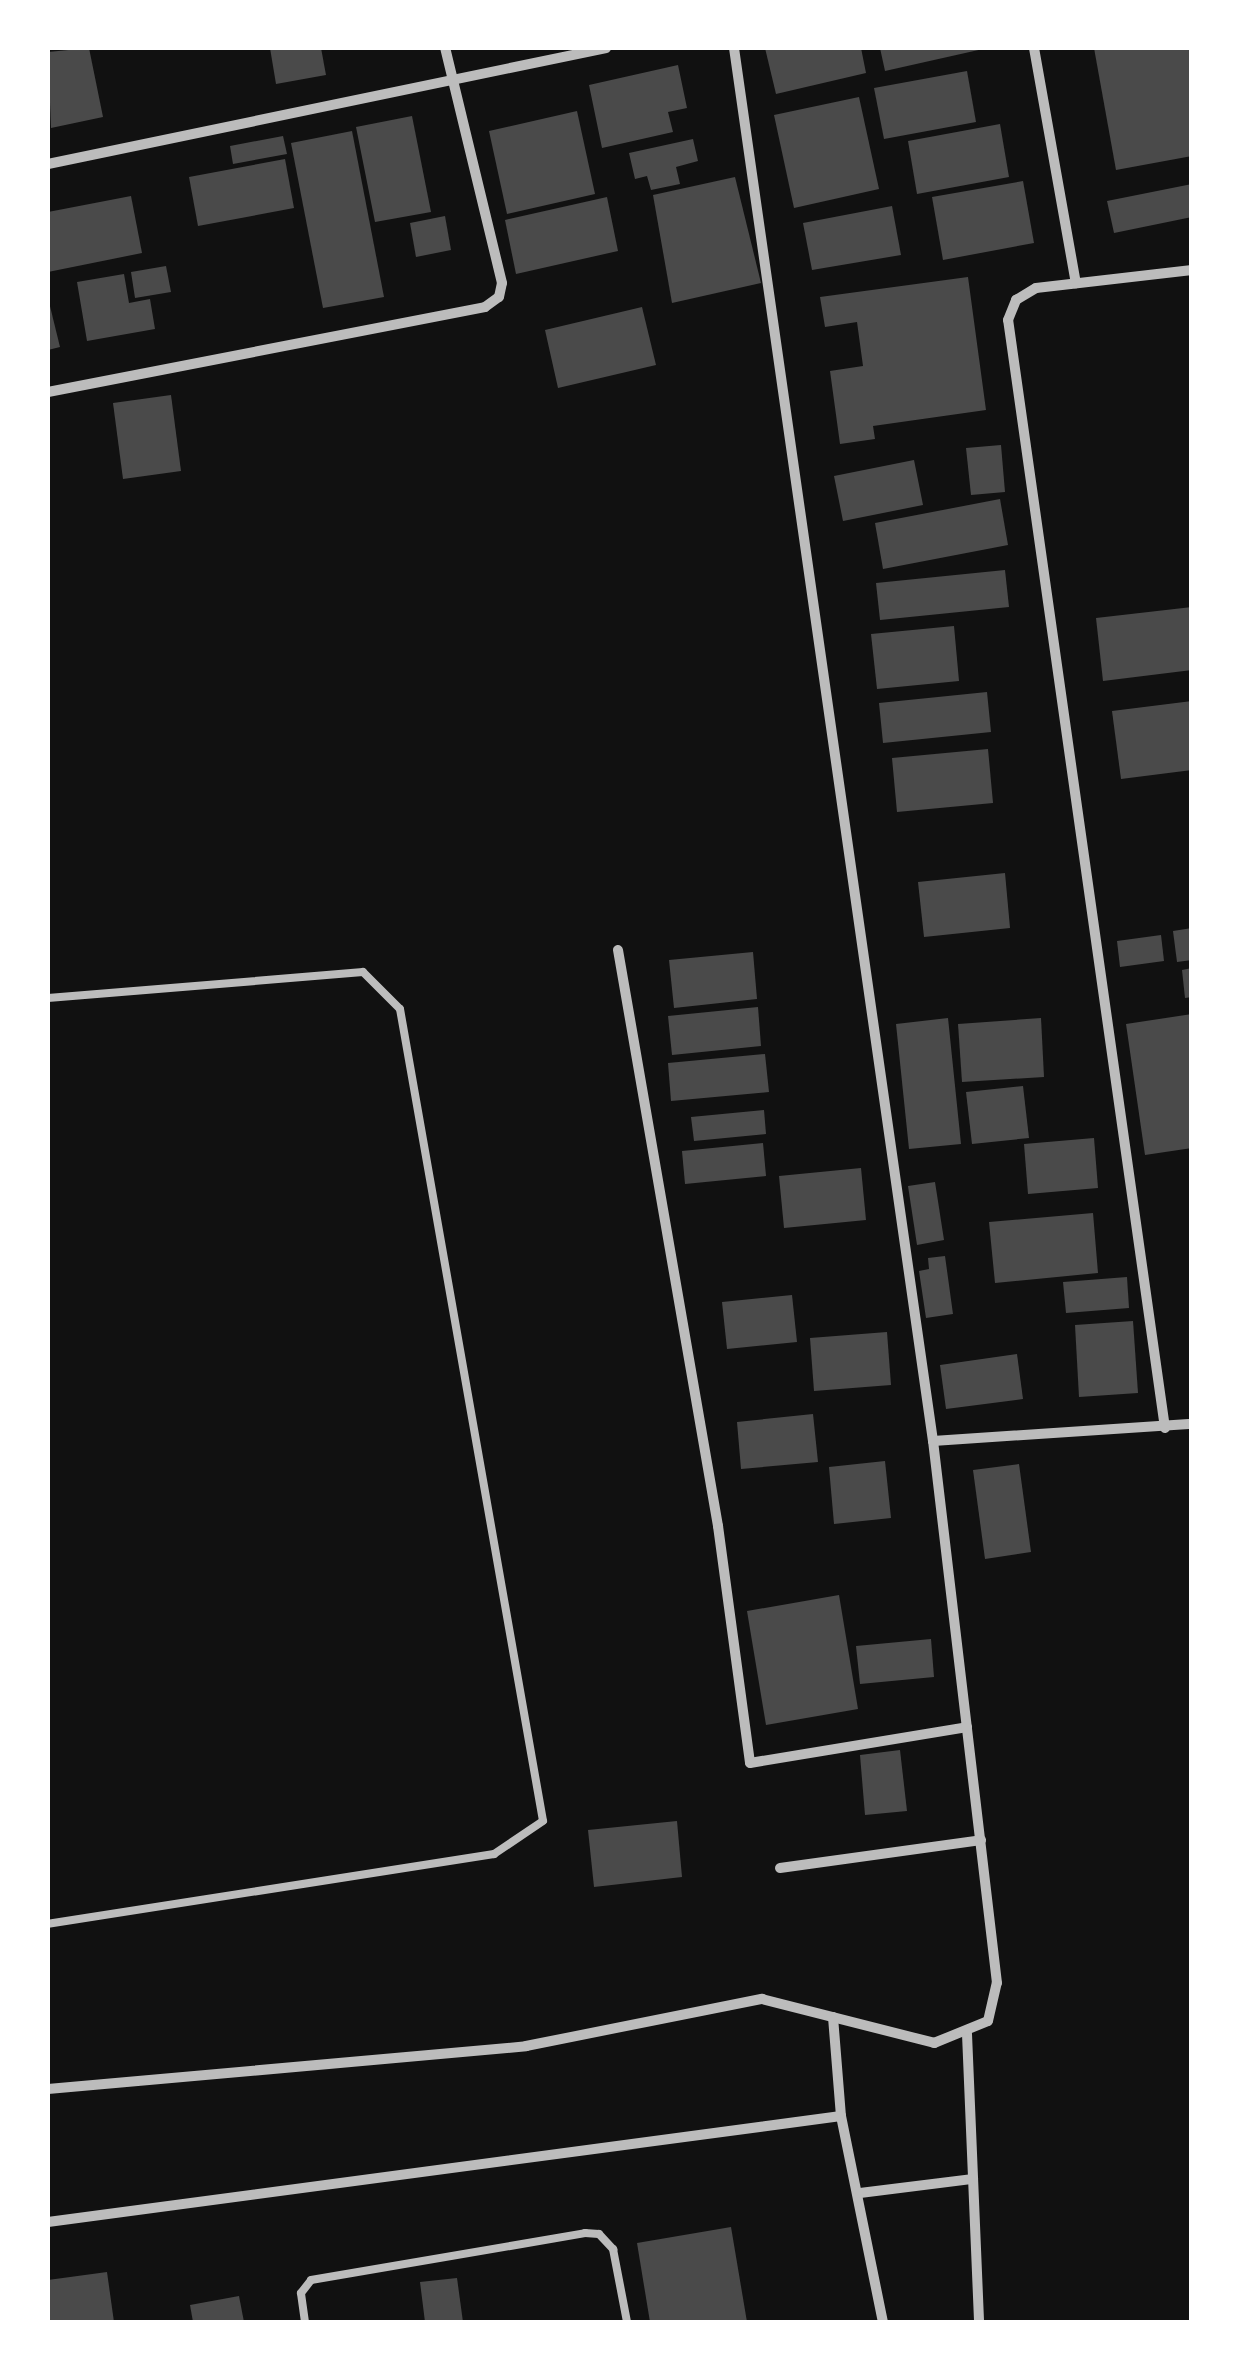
<!DOCTYPE html>
<style>
body{margin:0}
#map{position:relative;width:1239px;height:2370px;overflow:hidden;background:#111;font-family:Figtree,sans-serif}
div>[style]{position:absolute}
.building>*{inset:0;background:#4a4a4a}
.service>*{height:8px;margin:-4px;padding:0 4px;transform-origin:4px;border-radius:4px;background:#bcbcbc}
.minor>*{height:10px;margin:-5px;padding:0 5px;transform-origin:5px;border-radius:5px;background:#bcbcbc}
span{translate:-50% -50%;white-space:nowrap;text-align:center;line-height:1.15;-webkit-text-stroke:10px #fff;paint-order:stroke}
.frame{position:absolute;inset:0;border:50px solid #fff;pointer-events:none}
</style>
<div id="map">
<div class="building">
<i style="clip-path:polygon(89px 48px,103px 117px,51px 128px,48px 52px)"></i>
<i style="clip-path:polygon(270px 48px,321px 48px,326px 75px,276px 84px)"></i>
<i style="clip-path:polygon(765px 48px,861px 48px,866px 73px,776px 94px)"></i>
<i style="clip-path:polygon(880px 48px,983px 48px,983px 49px,885px 71px)"></i>
<i style="clip-path:polygon(1094px 48px,1192px 48px,1192px 156px,1116px 170px)"></i>
<i style="clip-path:polygon(678px 65px,687px 108px,668px 112px,673px 132px,602px 148px,589px 85px)"></i>
<i style="clip-path:polygon(967px 71px,976px 122px,884px 139px,874px 88px)"></i>
<i style="clip-path:polygon(859px 97px,879px 189px,794px 208px,774px 115px)"></i>
<i style="clip-path:polygon(577px 111px,595px 194px,507px 214px,489px 131px)"></i>
<i style="clip-path:polygon(412px 116px,431px 212px,375px 222px,356px 127px)"></i>
<i style="clip-path:polygon(1000px 124px,1009px 177px,917px 194px,908px 141px)"></i>
<i style="clip-path:polygon(352px 131px,384px 297px,323px 308px,291px 143px)"></i>
<i style="clip-path:polygon(283px 136px,287px 154px,233px 164px,230px 146px)"></i>
<i style="clip-path:polygon(693px 139px,698px 161px,676px 167px,680px 184px,651px 190px,647px 176px,635px 179px,629px 153px)"></i>
<i style="clip-path:polygon(285px 159px,294px 208px,198px 226px,189px 177px)"></i>
<i style="clip-path:polygon(735px 177px,761px 283px,672px 303px,653px 195px)"></i>
<i style="clip-path:polygon(1023px 181px,1034px 243px,943px 260px,932px 197px)"></i>
<i style="clip-path:polygon(1192px 184px,1192px 217px,1114px 233px,1107px 201px)"></i>
<i style="clip-path:polygon(131px 196px,142px 253px,48px 272px,48px 212px)"></i>
<i style="clip-path:polygon(607px 197px,618px 251px,516px 274px,505px 220px)"></i>
<i style="clip-path:polygon(892px 206px,901px 255px,812px 270px,803px 223px)"></i>
<i style="clip-path:polygon(445px 216px,451px 250px,416px 257px,410px 223px)"></i>
<i style="clip-path:polygon(166px 266px,171px 292px,135px 298px,131px 272px)"></i>
<i style="clip-path:polygon(124px 274px,129px 303px,150px 299px,155px 329px,87px 341px,77px 282px)"></i>
<i style="clip-path:polygon(968px 277px,986px 410px,873px 426px,875px 439px,840px 444px,830px 371px,863px 366px,857px 322px,825px 327px,820px 297px)"></i>
<i style="clip-path:polygon(48px 298px,60px 347px,48px 350px)"></i>
<i style="clip-path:polygon(642px 307px,656px 365px,558px 388px,545px 330px)"></i>
<i style="clip-path:polygon(171px 395px,181px 471px,123px 479px,113px 403px)"></i>
<i style="clip-path:polygon(1001px 445px,1005px 492px,971px 495px,966px 448px)"></i>
<i style="clip-path:polygon(914px 460px,923px 505px,843px 521px,834px 476px)"></i>
<i style="clip-path:polygon(1000px 499px,1008px 545px,883px 569px,875px 523px)"></i>
<i style="clip-path:polygon(1005px 570px,1009px 607px,880px 620px,876px 583px)"></i>
<i style="clip-path:polygon(1192px 607px,1192px 670px,1103px 681px,1096px 618px)"></i>
<i style="clip-path:polygon(954px 626px,959px 681px,877px 689px,871px 634px)"></i>
<i style="clip-path:polygon(987px 692px,991px 732px,883px 743px,879px 703px)"></i>
<i style="clip-path:polygon(1192px 701px,1192px 770px,1121px 779px,1112px 711px)"></i>
<i style="clip-path:polygon(988px 749px,993px 803px,897px 812px,892px 758px)"></i>
<i style="clip-path:polygon(1005px 873px,1010px 928px,924px 937px,918px 882px)"></i>
<i style="clip-path:polygon(1192px 928px,1192px 960px,1177px 962px,1173px 931px)"></i>
<i style="clip-path:polygon(1161px 935px,1164px 961px,1120px 967px,1117px 941px)"></i>
<i style="clip-path:polygon(753px 952px,757px 999px,674px 1008px,669px 960px)"></i>
<i style="clip-path:polygon(1192px 968px,1192px 997px,1185px 998px,1182px 970px)"></i>
<i style="clip-path:polygon(758px 1007px,761px 1046px,672px 1055px,668px 1016px)"></i>
<i style="clip-path:polygon(1192px 1014px,1192px 1148px,1145px 1155px,1126px 1024px)"></i>
<i style="clip-path:polygon(948px 1018px,961px 1144px,909px 1149px,896px 1024px)"></i>
<i style="clip-path:polygon(1041px 1018px,1044px 1077px,962px 1082px,958px 1024px)"></i>
<i style="clip-path:polygon(765px 1054px,769px 1092px,671px 1101px,668px 1063px)"></i>
<i style="clip-path:polygon(1023px 1086px,1029px 1138px,972px 1144px,966px 1092px)"></i>
<i style="clip-path:polygon(764px 1110px,766px 1134px,694px 1141px,691px 1117px)"></i>
<i style="clip-path:polygon(1094px 1138px,1098px 1188px,1028px 1194px,1024px 1144px)"></i>
<i style="clip-path:polygon(763px 1143px,766px 1176px,685px 1184px,682px 1151px)"></i>
<i style="clip-path:polygon(861px 1168px,866px 1220px,784px 1228px,779px 1176px)"></i>
<i style="clip-path:polygon(935px 1182px,944px 1240px,917px 1245px,908px 1186px)"></i>
<i style="clip-path:polygon(1093px 1213px,1098px 1273px,995px 1283px,989px 1222px)"></i>
<i style="clip-path:polygon(945px 1256px,953px 1314px,926px 1318px,919px 1271px,929px 1269px,928px 1258px)"></i>
<i style="clip-path:polygon(1127px 1277px,1129px 1308px,1066px 1313px,1063px 1282px)"></i>
<i style="clip-path:polygon(792px 1295px,797px 1342px,727px 1349px,722px 1302px)"></i>
<i style="clip-path:polygon(1133px 1321px,1138px 1393px,1079px 1397px,1075px 1325px)"></i>
<i style="clip-path:polygon(887px 1332px,891px 1385px,814px 1391px,810px 1338px)"></i>
<i style="clip-path:polygon(1017px 1354px,1023px 1399px,946px 1409px,940px 1365px)"></i>
<i style="clip-path:polygon(813px 1414px,818px 1462px,741px 1469px,737px 1422px)"></i>
<i style="clip-path:polygon(885px 1461px,891px 1518px,834px 1524px,829px 1467px)"></i>
<i style="clip-path:polygon(1019px 1464px,1031px 1552px,985px 1559px,973px 1470px)"></i>
<i style="clip-path:polygon(839px 1595px,858px 1709px,766px 1725px,747px 1611px)"></i>
<i style="clip-path:polygon(931px 1639px,934px 1677px,860px 1684px,856px 1646px)"></i>
<i style="clip-path:polygon(900px 1750px,907px 1811px,865px 1815px,860px 1755px)"></i>
<i style="clip-path:polygon(677px 1821px,682px 1877px,594px 1887px,588px 1830px)"></i>
<i style="clip-path:polygon(731px 2227px,747px 2322px,650px 2322px,637px 2243px)"></i>
<i style="clip-path:polygon(107px 2272px,114px 2322px,48px 2322px,48px 2280px)"></i>
<i style="clip-path:polygon(457px 2278px,463px 2322px,425px 2322px,420px 2282px)"></i>
<i style="clip-path:polygon(239px 2296px,244px 2322px,193px 2322px,190px 2305px)"></i>
</div>
<div class="service">
<i style="left:48px;top:998px;width:316px;rotate:-4.7deg"></i>
<i style="left:363px;top:972px;width:52px;rotate:45deg"></i>
<i style="left:400px;top:1009px;width:824px;rotate:80.01deg"></i>
<i style="left:543px;top:1821px;width:59px;rotate:146deg"></i>
<i style="left:494px;top:1854px;width:451px;rotate:171.1deg"></i>
<i style="left:305px;top:2322px;width:29px;rotate:-98deg"></i>
<i style="left:301px;top:2293px;width:16px;rotate:-52deg"></i>
<i style="left:311px;top:2280px;width:278px;rotate:-9.7deg"></i>
<i style="left:585px;top:2233px;width:14px;rotate:4deg"></i>
<i style="left:599px;top:2234px;width:21px;rotate:47deg"></i>
<i style="left:613px;top:2249px;width:74px;rotate:79.1deg"></i>
</div>
<div class="minor">
<i style="left:1034px;top:48px;width:239px;rotate:79.9deg"></i>
<i style="left:48px;top:164px;width:570px;rotate:-11.74deg"></i>
<i style="left:48px;top:392px;width:445px;rotate:-11deg"></i>
<i style="left:485px;top:307px;width:17px;rotate:-36deg"></i>
<i style="left:499px;top:297px;width:14px;rotate:-78deg"></i>
<i style="left:502px;top:283px;width:242px;rotate:-103.6deg"></i>
<i style="left:618px;top:950px;width:585px;rotate:80.15deg"></i>
<i style="left:718px;top:1526px;width:239px;rotate:82.3deg"></i>
<i style="left:750px;top:1763px;width:220px;rotate:-9.4deg"></i>
<i style="left:1165px;top:1428px;width:1119px;rotate:-98.06deg"></i>
<i style="left:1008px;top:320px;width:22px;rotate:-68deg"></i>
<i style="left:1016px;top:300px;width:23px;rotate:-31deg"></i>
<i style="left:1036px;top:288px;width:157px;rotate:-6.6deg"></i>
<i style="left:933px;top:1441px;width:260px;rotate:-3.8deg"></i>
<i style="left:780px;top:1868px;width:203px;rotate:-7.9deg"></i>
<i style="left:833px;top:2017px;width:99px;rotate:85.4deg"></i>
<i style="left:841px;top:2116px;width:210px;rotate:78.5deg"></i>
<i style="left:967px;top:2034px;width:288px;rotate:87.6deg"></i>
<i style="left:48px;top:2089px;width:480px;rotate:-5.1deg"></i>
<i style="left:526px;top:2046px;width:241px;rotate:-11.3deg"></i>
<i style="left:762px;top:1999px;width:178px;rotate:14.3deg"></i>
<i style="left:934px;top:2043px;width:58px;rotate:-22.2deg"></i>
<i style="left:988px;top:2021px;width:39px;rotate:-77deg"></i>
<i style="left:997px;top:1983px;width:546px;rotate:-96.73deg"></i>
<i style="left:933px;top:1441px;width:1407px;rotate:-98.13deg"></i>
<i style="left:860px;top:2193px;width:114px;rotate:-7.1deg"></i>
<i style="left:48px;top:2222px;width:800px;rotate:-7.61deg"></i>
</div>
<div class="frame"></div>
</div>
